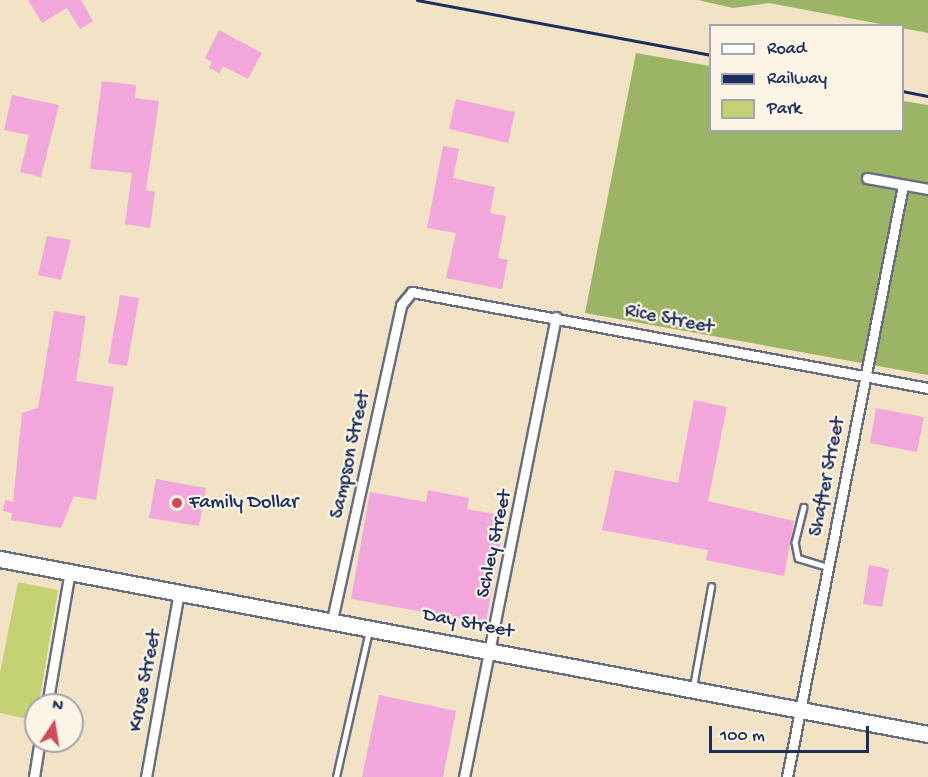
<!DOCTYPE html>
<style>
body{margin:0}
#map{position:relative;width:928px;height:777px;overflow:hidden;background:#f3e3c6;font-family:"Gochi Hand",sans-serif}
div>[style]{position:absolute}
.green>*{inset:0;background:#c5d274}
.forest>*{inset:0;background:#9cb466}
.building>*{inset:0;background:#f2a8dc}
.roads{filter:drop-shadow(2px 0 #676e82) drop-shadow(-2px 0 #676e82) drop-shadow(0 2px #676e82) drop-shadow(0 -2px #676e82)}
.lane>*{height:4.5px;margin:-2.25px;padding:0 2.25px;transform-origin:2.25px;border-radius:2.25px;background:#fff}
.street>*{height:9px;margin:-4.5px;padding:0 4.5px;transform-origin:4.5px;border-radius:4.5px;background:#fff}
.primary>*{height:15px;margin:-7.5px;padding:0 7.5px;transform-origin:7.5px;border-radius:7.5px;background:#fff}
.rail>*{height:3px;margin:-1.5px;padding:0 1.5px;transform-origin:1.5px;border-radius:1.5px;background:#1b2f5e}
.dots>*{width:16px;height:16px;translate:-50% -50%;box-sizing:border-box;border:3px solid #fcf5e5;border-radius:50%}
span{translate:-50% -50%;white-space:nowrap;text-align:center;line-height:1.15;-webkit-text-stroke:4.5px #fcf5e5;paint-order:stroke}
.street-label{font-size:20px;color:#1b2f5e}
.poi-label{font-size:20px;color:#1b2f5e}
.left{translate:0 -50%;text-align:left}
.legend{position:absolute;left:709px;top:24px;width:195px;height:108px;box-sizing:border-box;background:#fcf5e5;border:2px solid #a2a6af;margin:0;padding:8px 10px;list-style:none;font-size:18px;color:#1b2f5e}
.legend li{display:flex;align-items:center;gap:12px;height:30px}
.legend b{width:30px;border:2px solid #a2a6af}
.north{position:absolute;left:24px;top:693px;width:60px;height:60px;box-sizing:border-box;background:#fcf5e5;border:2px solid #a2a6af;border-radius:50%;rotate:12deg;font-size:16px;font-weight:700;line-height:24px;text-align:center;color:#1b2f5e}
.north::after{content:'';display:block;margin:auto;width:21px;height:27px;background:#d1495b;clip-path:polygon(50% 0,100% 100%,50% 72%,0 100%)}
.scale{position:absolute;left:709px;top:726px;width:160px;height:27px;box-sizing:border-box;border:3px solid #1b2f5e;border-top:0;padding-left:8px;font-size:18px;line-height:21px;white-space:nowrap;color:#1b2f5e;-webkit-text-stroke:4px #fcf5e5;paint-order:stroke}
</style>
<div id="map">
<div class="green">
<i style="clip-path:polygon(18px 582px,58px 590px,36px 721px,0 713px,0 673px)"></i>
</div>
<div class="forest">
<i style="clip-path:polygon(698px 0,928px 0,928px 33px,769px 3px,733px 8px)"></i>
<i style="clip-path:polygon(636px 53px,710px 66px,710px 130px,902px 130px,903px 101px,928px 105px,928px 375px,585px 313px)"></i>
</div>
<div class="building">
<i style="clip-path:polygon(28px 0,81px 0,93px 21px,80px 29px,67px 8px,42px 23px)"></i>
<i style="clip-path:polygon(219px 30px,262px 53px,248px 79px,223px 66px,219px 73px,209px 68px,212px 62px,205px 58px)"></i>
<i style="clip-path:polygon(102px 81px,136px 85px,135px 98px,159px 101px,146px 190px,155px 192px,150px 228px,125px 224px,132px 173px,90px 169px)"></i>
<i style="clip-path:polygon(12px 95px,59px 105px,41px 177px,20px 172px,29px 135px,4px 130px)"></i>
<i style="clip-path:polygon(456px 99px,515px 112px,508px 143px,449px 129px)"></i>
<i style="clip-path:polygon(443px 146px,459px 149px,453px 178px,495px 187px,490px 213px,506px 216px,498px 258px,508px 260px,502px 289px,446px 278px,456px 233px,427px 228px)"></i>
<i style="clip-path:polygon(47px 236px,71px 240px,61px 280px,38px 275px)"></i>
<i style="clip-path:polygon(120px 295px,139px 298px,127px 366px,108px 363px)"></i>
<i style="clip-path:polygon(54px 311px,86px 316px,76px 381px,114px 387px,96px 500px,74px 496px,61px 528px,11px 520px,12px 513px,3px 511px,5px 500px,13px 502px,22px 413px,38px 408px)"></i>
<i style="clip-path:polygon(694px 400px,727px 407px,708px 501px,794px 521px,784px 576px,706px 560px,708px 550px,602px 530px,615px 470px,678px 483px)"></i>
<i style="clip-path:polygon(876px 408px,924px 417px,917px 452px,870px 443px)"></i>
<i style="clip-path:polygon(156px 479px,206px 488px,199px 526px,149px 518px)"></i>
<i style="clip-path:polygon(428px 490px,469px 498px,467px 509px,505px 516px,486px 623px,351px 599px,370px 492px,426px 502px)"></i>
<i style="clip-path:polygon(869px 565px,889px 569px,882px 607px,863px 604px)"></i>
<i style="clip-path:polygon(379px 695px,456px 711px,443px 777px,362px 777px)"></i>
</div>
<div class="roads">
<div class="lane">
<i style="left:804px;top:507px;width:36px;rotate:104deg"></i>
<i style="left:795px;top:542px;width:16px;rotate:79deg"></i>
<i style="left:798px;top:558px;width:31px;rotate:17deg"></i>
<i style="left:693px;top:687px;width:102px;rotate:-79.8deg"></i>
<i style="left:336px;top:777px;width:150px;rotate:-77.3deg"></i>
</div>
<div class="street">
<i style="left:867px;top:178px;width:62px;rotate:10.2deg"></i>
<i style="left:332px;top:620px;width:322px;rotate:-77.6deg"></i>
<i style="left:401px;top:305px;width:17px;rotate:-50deg"></i>
<i style="left:412px;top:292px;width:525px;rotate:10.54deg"></i>
<i style="left:47px;top:705px;width:136px;rotate:-80.3deg"></i>
<i style="left:34px;top:777px;width:36px;rotate:-81deg"></i>
<i style="left:146px;top:777px;width:188px;rotate:-79.9deg"></i>
<i style="left:464px;top:777px;width:469px;rotate:-78.7deg"></i>
<i style="left:787px;top:777px;width:603px;rotate:-78.91deg"></i>
</div>
<div class="primary">
<i style="left:0;top:559px;width:944px;rotate:10.68deg"></i>
</div>
</div>
<div class="rail">
<i style="left:417px;top:0;width:298px;rotate:10.6deg"></i>
<i style="left:902px;top:91px;width:26px;rotate:11deg"></i>
</div>
<div class="dots">
<i style="left:177px;top:503px;background:#d1495b"></i>
</div>
<div class="street-label">
<span style="left:669px;top:320px;rotate:11deg">Rice Street</span>
<span style="left:351px;top:455px;rotate:-78deg">Sampson Street</span>
<span style="left:828px;top:477px;rotate:-79deg">Shafter Street</span>
<span style="left:495px;top:544px;rotate:-78deg">Schley Street</span>
<span style="left:468px;top:624px;rotate:11deg">Day Street</span>
<span style="left:146px;top:681px;rotate:-79deg">Kruse Street</span>
</div>
<div class="poi-label">
<span class="left" style="left:189px;top:503px">Family Dollar</span>
</div>
<ul class="legend">
<li><b style="height:8px;background:#fff"></b>Road</li>
<li><b style="height:8px;background:#1b2f5e"></b>Railway</li>
<li><b style="height:16px;background:#c5d274"></b>Park</li>
</ul>
<div class="north">N</div>
<div class="scale">100 m</div>
</div>
